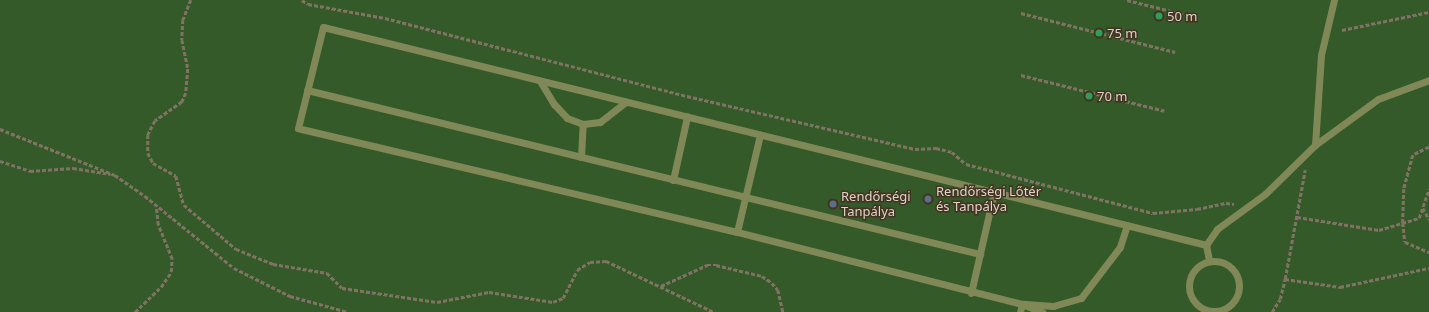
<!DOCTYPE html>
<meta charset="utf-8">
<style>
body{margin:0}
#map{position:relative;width:1429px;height:312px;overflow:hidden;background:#433321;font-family:"Noto Sans",sans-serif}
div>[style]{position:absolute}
.green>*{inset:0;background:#345a29}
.path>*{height:2.5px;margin-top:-1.25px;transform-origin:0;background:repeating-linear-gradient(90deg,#817364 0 4px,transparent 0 6px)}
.lane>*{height:7px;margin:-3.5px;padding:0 3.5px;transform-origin:3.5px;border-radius:3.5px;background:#818857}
.lane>.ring{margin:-3.5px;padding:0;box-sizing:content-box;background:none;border:7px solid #818857;border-radius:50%}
.dots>*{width:11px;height:11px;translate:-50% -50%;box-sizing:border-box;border:2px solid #433321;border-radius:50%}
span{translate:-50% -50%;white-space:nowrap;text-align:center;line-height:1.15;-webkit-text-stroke:3px #433321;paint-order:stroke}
.poi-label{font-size:13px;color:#ddd3c8}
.left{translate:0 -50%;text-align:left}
</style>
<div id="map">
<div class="green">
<i style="clip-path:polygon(0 0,1429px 0,1429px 312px,0 312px)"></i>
</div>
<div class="path">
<i style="left:191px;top:0;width:22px;rotate:112deg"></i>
<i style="left:183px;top:20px;width:20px;rotate:93deg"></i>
<i style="left:182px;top:40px;width:30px;rotate:78deg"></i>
<i style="left:188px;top:69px;width:24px;rotate:95deg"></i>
<i style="left:186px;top:93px;width:10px;rotate:114deg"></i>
<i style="left:182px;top:102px;width:33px;rotate:145deg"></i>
<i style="left:155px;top:121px;width:16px;rotate:117deg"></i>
<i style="left:148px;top:135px;width:18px;rotate:90deg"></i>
<i style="left:148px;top:153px;width:11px;rotate:63deg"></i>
<i style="left:153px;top:163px;width:26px;rotate:29deg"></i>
<i style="left:176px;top:176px;width:30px;rotate:75deg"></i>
<i style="left:184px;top:205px;width:68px;rotate:40.2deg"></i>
<i style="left:236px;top:249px;width:40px;rotate:22deg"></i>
<i style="left:273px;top:264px;width:55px;rotate:9.5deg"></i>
<i style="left:327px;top:273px;width:21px;rotate:45deg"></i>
<i style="left:342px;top:288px;width:96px;rotate:8.4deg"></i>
<i style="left:437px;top:302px;width:53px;rotate:-10.9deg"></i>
<i style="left:489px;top:292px;width:65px;rotate:8.9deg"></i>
<i style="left:553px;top:302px;width:11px;rotate:-22deg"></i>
<i style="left:563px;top:298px;width:31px;rotate:-63deg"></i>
<i style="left:577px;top:270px;width:15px;rotate:-32deg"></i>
<i style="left:590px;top:262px;width:16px;rotate:-4deg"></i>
<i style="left:606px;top:261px;width:119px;rotate:25.3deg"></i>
<i style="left:302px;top:0;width:7px;rotate:34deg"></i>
<i style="left:308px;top:4px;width:78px;rotate:10.3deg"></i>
<i style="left:385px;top:18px;width:312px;rotate:14.5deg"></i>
<i style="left:687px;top:96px;width:234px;rotate:13.1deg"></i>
<i style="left:915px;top:149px;width:21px;rotate:-3deg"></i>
<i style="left:936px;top:148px;width:16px;rotate:14deg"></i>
<i style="left:952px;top:152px;width:18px;rotate:41deg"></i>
<i style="left:966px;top:164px;width:193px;rotate:14.7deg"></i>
<i style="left:1153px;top:213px;width:44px;rotate:-5.2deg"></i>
<i style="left:1197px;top:209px;width:30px;rotate:-12deg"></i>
<i style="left:1226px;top:203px;width:8px;rotate:7deg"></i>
<i style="left:1127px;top:0;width:62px;rotate:14deg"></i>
<i style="left:1021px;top:13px;width:159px;rotate:14.2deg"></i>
<i style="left:1342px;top:30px;width:89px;rotate:-11.7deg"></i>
<i style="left:1021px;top:75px;width:148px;rotate:14deg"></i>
<i style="left:0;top:129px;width:124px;rotate:21.8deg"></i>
<i style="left:115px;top:175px;width:37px;rotate:35deg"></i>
<i style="left:145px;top:196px;width:114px;rotate:39deg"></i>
<i style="left:234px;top:268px;width:63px;rotate:26.6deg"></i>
<i style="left:290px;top:296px;width:60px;rotate:15.4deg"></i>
<i style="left:1429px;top:147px;width:18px;rotate:153deg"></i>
<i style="left:1413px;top:155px;width:35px;rotate:105deg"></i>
<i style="left:1404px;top:189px;width:34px;rotate:92deg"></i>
<i style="left:1403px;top:223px;width:19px;rotate:84deg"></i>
<i style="left:1405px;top:242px;width:26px;rotate:23deg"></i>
<i style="left:0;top:161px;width:32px;rotate:18deg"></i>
<i style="left:30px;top:171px;width:43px;rotate:-4deg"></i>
<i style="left:73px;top:168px;width:38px;rotate:9deg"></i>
<i style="left:1423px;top:208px;width:13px;rotate:61deg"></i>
<i style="left:1297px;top:217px;width:83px;rotate:9deg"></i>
<i style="left:1379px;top:230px;width:42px;rotate:-16.7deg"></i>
<i style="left:1419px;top:218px;width:31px;rotate:-71deg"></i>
<i style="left:1285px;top:279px;width:56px;rotate:8.3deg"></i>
<i style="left:1340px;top:287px;width:91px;rotate:-12.1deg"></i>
<i style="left:661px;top:286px;width:51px;rotate:-24.5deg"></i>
<i style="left:707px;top:265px;width:9px"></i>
<i style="left:716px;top:265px;width:47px;rotate:13.4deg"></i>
<i style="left:762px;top:276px;width:12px;rotate:35deg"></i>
<i style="left:772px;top:283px;width:9px;rotate:49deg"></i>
<i style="left:778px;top:290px;width:23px;rotate:77deg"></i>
<i style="left:135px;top:312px;width:36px;rotate:-44deg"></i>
<i style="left:161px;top:287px;width:18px;rotate:-56deg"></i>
<i style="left:171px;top:272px;width:13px;rotate:-86deg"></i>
<i style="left:172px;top:259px;width:37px;rotate:-112deg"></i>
<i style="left:158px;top:225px;width:19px;rotate:-96deg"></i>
<i style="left:1272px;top:312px;width:15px;rotate:-58deg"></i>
<i style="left:1280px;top:299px;width:21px;rotate:-76deg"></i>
<i style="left:1285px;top:279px;width:111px;rotate:-79.6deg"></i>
</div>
<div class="lane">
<i style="left:540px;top:81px;width:27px;rotate:59deg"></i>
<i style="left:554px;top:104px;width:19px;rotate:47deg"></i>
<i style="left:567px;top:118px;width:17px;rotate:21deg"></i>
<i style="left:583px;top:124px;width:17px;rotate:-7deg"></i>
<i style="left:600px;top:122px;width:33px;rotate:-38deg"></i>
<i style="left:307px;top:90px;width:693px;rotate:13.7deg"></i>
<i style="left:1315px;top:145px;width:90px;rotate:-86.2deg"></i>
<i style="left:1321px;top:55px;width:57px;rotate:-76.7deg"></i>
<i style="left:581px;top:157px;width:33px;rotate:-87deg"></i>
<i style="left:673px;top:180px;width:65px;rotate:-77.5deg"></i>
<i style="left:1127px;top:225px;width:23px;rotate:108deg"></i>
<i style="left:1120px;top:247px;width:64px;rotate:127.4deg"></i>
<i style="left:1081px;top:298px;width:29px;rotate:164deg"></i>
<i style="left:1053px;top:306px;width:31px;rotate:-176deg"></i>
<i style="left:1022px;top:304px;width:294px;rotate:-165.8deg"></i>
<i style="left:737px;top:232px;width:451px;rotate:-166.7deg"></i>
<i style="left:298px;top:128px;width:104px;rotate:-76.1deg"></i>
<i style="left:323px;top:27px;width:691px;rotate:13.82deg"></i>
<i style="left:994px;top:192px;width:219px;rotate:14deg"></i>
<i style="left:1206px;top:245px;width:19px;rotate:-55deg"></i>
<i style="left:1217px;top:229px;width:59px;rotate:-36.1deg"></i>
<i style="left:1265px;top:194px;width:70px;rotate:-44.4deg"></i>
<i style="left:1315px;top:145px;width:78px;rotate:-36.1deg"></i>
<i style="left:1378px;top:99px;width:54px;rotate:-20.4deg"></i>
<i style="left:737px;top:232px;width:100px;rotate:-76.7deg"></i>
<i style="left:1206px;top:245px;width:16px;rotate:79deg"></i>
<i class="ring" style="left:1189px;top:261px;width:43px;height:43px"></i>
<i style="left:971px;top:293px;width:104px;rotate:-77.2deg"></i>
<i style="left:1020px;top:312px;width:8px;rotate:-76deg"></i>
<i style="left:1022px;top:304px;width:22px;rotate:22deg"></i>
</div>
<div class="dots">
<i style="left:1159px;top:16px;background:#2e9e5b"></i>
<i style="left:1099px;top:33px;background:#2e9e5b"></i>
<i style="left:1089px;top:96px;background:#2e9e5b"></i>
<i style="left:928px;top:199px;background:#5c6f8a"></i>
<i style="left:833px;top:204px;background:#5c6f8a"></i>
</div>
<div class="poi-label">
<span class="left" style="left:1167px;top:16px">50 m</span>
<span class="left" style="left:1107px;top:33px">75 m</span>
<span class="left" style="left:1097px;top:96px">70 m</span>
<span class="left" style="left:936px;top:199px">Rendőrségi Lőtér<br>és Tanpálya</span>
<span class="left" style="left:841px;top:204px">Rendőrségi<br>Tanpálya</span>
</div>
</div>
